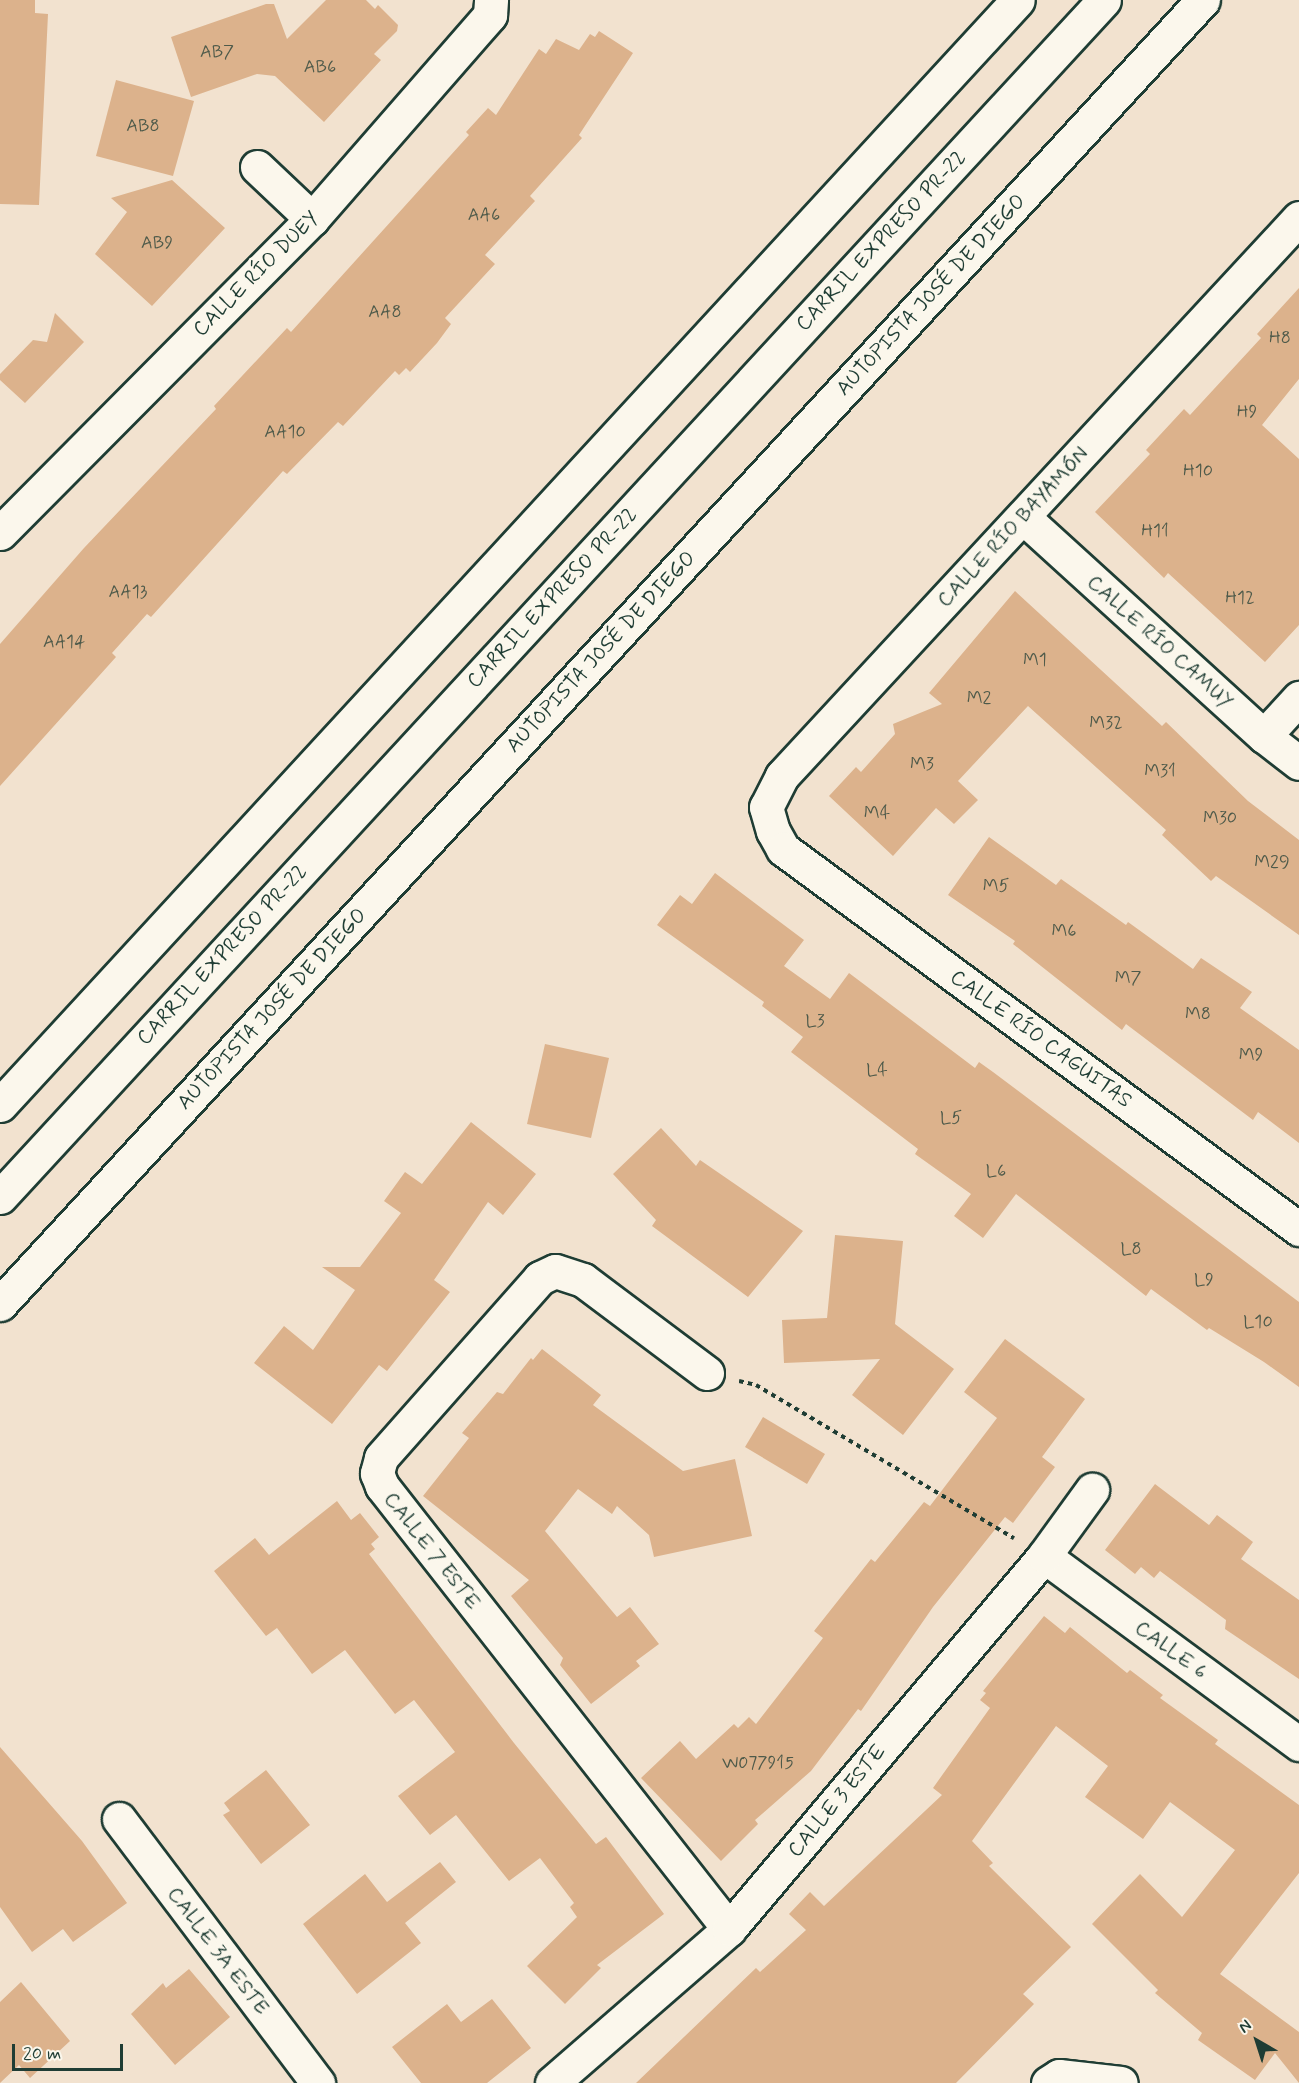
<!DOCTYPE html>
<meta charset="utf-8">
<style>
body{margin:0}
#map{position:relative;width:1299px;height:2083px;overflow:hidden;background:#f2e2cf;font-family:Mynerve,sans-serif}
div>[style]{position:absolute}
.building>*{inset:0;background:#dcb28c}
.path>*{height:4px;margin-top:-2px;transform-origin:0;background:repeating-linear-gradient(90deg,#1f3d34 0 4.5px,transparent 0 9px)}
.roads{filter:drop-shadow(2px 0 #1f3d34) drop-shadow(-2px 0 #1f3d34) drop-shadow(0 2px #1f3d34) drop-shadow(0 -2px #1f3d34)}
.minor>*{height:33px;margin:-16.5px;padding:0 16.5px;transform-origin:16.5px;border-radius:16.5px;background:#fbf7ec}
.highway>*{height:33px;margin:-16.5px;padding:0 16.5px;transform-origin:16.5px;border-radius:16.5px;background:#fbf7ec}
span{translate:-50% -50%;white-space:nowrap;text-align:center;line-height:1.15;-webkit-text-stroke:5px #fbf7ec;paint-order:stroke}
.number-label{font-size:18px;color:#4e5a4a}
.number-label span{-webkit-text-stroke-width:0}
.street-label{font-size:21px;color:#1f3d34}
.north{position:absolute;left:1227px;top:2011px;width:60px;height:60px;-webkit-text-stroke:4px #fbf7ec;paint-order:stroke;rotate:321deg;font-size:16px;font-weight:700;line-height:24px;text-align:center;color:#1f3d34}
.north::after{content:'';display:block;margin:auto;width:21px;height:27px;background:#1f3d34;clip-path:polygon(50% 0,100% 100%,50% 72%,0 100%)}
.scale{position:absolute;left:12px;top:2044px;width:111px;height:27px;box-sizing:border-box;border:3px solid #1f3d34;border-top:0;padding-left:8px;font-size:18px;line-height:21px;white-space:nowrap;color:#1f3d34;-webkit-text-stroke:4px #fbf7ec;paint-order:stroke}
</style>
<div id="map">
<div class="building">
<i style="clip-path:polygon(0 0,35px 0,35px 13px,48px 14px,39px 205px,0 204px)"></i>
<i style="clip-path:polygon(326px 0,366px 0,375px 9px,378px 5px,398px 25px,397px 31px,374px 54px,381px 60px,324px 122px,275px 76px,257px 74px,191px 97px,171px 37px,266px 4px,274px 4px,287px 39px)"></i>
<i style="clip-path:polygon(599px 31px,633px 53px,579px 135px,582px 138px,530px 196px,535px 201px,485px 255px,495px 264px,445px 318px,451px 324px,437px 343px,410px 372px,406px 368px,399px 375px,395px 371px,343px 426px,338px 422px,287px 474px,283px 471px,151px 617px,147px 614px,112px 653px,116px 657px,0 786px,0 644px,84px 548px,216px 409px,214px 406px,287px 328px,291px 332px,469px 135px,466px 132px,488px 108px,496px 115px,539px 49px,546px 54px,556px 39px,579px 50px,590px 34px,595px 37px)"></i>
<i style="clip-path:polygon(116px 80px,194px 101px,173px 176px,96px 156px)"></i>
<i style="clip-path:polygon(172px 180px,225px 228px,152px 306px,95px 254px,127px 212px,111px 198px)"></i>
<i style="clip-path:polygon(1299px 288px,1299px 379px,1262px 425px,1299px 459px,1299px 625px,1265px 662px,1168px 573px,1164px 578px,1095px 512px,1150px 454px,1146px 450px,1184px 409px,1190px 415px,1261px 338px,1257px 334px)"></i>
<i style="clip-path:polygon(55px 313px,84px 342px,25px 403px,0 380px,0 374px,33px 340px,47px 342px)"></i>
<i style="clip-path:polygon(1015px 591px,1162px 726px,1166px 722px,1248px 801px,1299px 840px,1299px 935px,1216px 876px,1211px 881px,1162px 835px,1166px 830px,1028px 706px,958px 781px,978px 800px,954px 824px,936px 808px,893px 856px,829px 796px,856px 767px,861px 772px,895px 734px,893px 724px,942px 704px,929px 693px)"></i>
<i style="clip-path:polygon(989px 837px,1056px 885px,1061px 879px,1126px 925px,1128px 922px,1193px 969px,1201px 958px,1252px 992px,1240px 1008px,1299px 1050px,1299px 1143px,1258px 1112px,1253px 1120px,1126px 1024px,1122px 1030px,1013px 944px,1015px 941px,948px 895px)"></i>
<i style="clip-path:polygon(715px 873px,804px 940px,784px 966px,830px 999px,849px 973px,975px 1068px,979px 1062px,993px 1072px,1299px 1302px,1299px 1387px,1264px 1362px,1209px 1328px,1207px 1330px,1151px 1289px,1146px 1296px,1016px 1194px,983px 1238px,954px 1216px,971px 1194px,915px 1154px,918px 1149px,791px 1052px,803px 1037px,762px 1006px,764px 1002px,657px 925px,680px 895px,692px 904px)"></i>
<i style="clip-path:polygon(545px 1044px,609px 1058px,591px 1138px,527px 1124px)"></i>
<i style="clip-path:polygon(471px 1122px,536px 1174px,503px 1215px,488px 1202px,434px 1280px,450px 1292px,387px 1371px,379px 1365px,332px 1424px,254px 1363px,284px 1326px,313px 1350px,355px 1290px,322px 1267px,360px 1267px,401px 1213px,384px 1201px,405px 1172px,422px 1184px)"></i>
<i style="clip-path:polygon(661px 1128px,696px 1166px,700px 1160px,803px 1231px,748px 1297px,652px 1226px,656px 1220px,613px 1174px)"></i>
<i style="clip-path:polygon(835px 1235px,903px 1241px,895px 1324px,954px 1369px,903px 1435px,852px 1395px,880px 1359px,784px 1363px,782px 1320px,827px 1318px)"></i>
<i style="clip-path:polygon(1005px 1339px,1085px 1399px,1042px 1457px,1055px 1467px,1013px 1523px,1005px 1517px,933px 1607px,861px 1711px,858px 1709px,811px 1771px,755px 1820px,758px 1824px,721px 1861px,641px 1778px,680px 1741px,696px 1759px,734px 1724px,738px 1728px,749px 1717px,756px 1724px,823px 1638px,814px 1631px,871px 1559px,875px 1562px,924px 1502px,930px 1506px,997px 1418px,964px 1392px)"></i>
<i style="clip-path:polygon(542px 1349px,601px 1395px,593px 1405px,683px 1471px,735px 1459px,752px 1536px,654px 1557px,649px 1535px,617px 1506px,612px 1514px,578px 1489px,545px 1531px,617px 1617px,630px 1607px,659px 1644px,636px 1661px,640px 1666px,591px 1704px,560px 1665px,563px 1658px,511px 1596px,529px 1580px,423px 1496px,469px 1438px,462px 1433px,497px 1392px,503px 1394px,531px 1358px,533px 1360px)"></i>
<i style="clip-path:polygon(763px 1417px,825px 1454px,807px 1484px,745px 1447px)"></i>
<i style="clip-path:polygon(1155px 1484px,1209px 1525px,1217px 1515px,1253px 1542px,1241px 1559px,1299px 1600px,1299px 1679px,1225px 1629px,1226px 1620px,1160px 1571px,1154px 1578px,1141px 1567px,1135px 1574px,1105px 1550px)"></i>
<i style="clip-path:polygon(337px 1501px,351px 1520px,360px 1513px,379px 1537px,371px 1544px,375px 1549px,369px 1554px,514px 1743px,596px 1844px,606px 1837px,664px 1914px,597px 1965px,601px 1968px,565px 2004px,527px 1966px,577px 1917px,570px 1907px,574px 1903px,540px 1858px,509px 1881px,456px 1815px,430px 1835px,398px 1796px,455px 1752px,414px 1700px,395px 1714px,345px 1650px,312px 1674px,277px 1628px,266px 1636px,214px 1571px,255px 1538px,269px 1555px)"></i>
<i style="clip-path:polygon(1044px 1616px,1065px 1633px,1070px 1627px,1127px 1673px,1130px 1670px,1163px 1695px,1160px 1698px,1218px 1740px,1215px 1744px,1299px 1805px,1299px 1873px,1220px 1974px,1299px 2032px,1299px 2083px,1275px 2053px,1255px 2080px,1198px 2040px,1202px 2033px,1155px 1993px,1158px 1990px,1092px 1924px,1140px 1874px,1182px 1917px,1235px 1850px,1170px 1802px,1143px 1839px,1085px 1797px,1108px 1766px,1056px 1726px,972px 1841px,993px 1863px,989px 1866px,1071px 1947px,1023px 1994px,1034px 2004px,956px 2083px,636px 2083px,756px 1968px,760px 1972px,806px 1930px,789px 1914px,810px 1892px,824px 1906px,942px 1795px,933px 1788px,990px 1708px,980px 1700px,986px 1693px,983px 1691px)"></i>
<i style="clip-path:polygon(0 1747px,82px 1841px,127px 1903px,73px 1942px,63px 1929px,32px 1952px,0 1907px)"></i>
<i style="clip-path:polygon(266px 1770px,310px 1825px,261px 1864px,223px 1815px,230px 1811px,224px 1803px)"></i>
<i style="clip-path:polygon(440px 1862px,456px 1882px,405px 1923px,421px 1943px,357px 1994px,303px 1924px,365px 1874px,387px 1902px)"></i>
<i style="clip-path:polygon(189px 1969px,230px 2017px,175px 2065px,131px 2014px,163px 1983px,166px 1988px)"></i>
<i style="clip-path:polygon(21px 1982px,70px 2041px,30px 2078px,19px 2065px,0 2083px,0 2002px)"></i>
<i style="clip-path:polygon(492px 1999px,531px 2048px,487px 2083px,421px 2083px,392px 2047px,447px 2004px,461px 2022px)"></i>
</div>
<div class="path">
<i style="left:739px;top:1381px;width:17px;rotate:13deg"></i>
<i style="left:756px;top:1385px;width:300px;rotate:30.7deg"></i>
</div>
<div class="roads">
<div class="minor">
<i style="left:257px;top:167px;width:76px;rotate:43.4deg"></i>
<i style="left:1299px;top:218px;width:761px;rotate:132.82deg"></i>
<i style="left:782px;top:776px;width:35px;rotate:117deg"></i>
<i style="left:766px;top:807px;width:25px;rotate:74deg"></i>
<i style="left:773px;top:831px;width:21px;rotate:61deg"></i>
<i style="left:783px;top:849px;width:641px;rotate:36.37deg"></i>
<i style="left:1023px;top:517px;width:326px;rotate:42.3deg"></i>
<i style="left:1264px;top:736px;width:44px;rotate:37.6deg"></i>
<i style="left:0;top:533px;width:443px;rotate:-45.2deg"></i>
<i style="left:312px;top:219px;width:271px;rotate:-48.9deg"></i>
<i style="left:490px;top:15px;width:15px;rotate:-86deg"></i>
<i style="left:1264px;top:736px;width:52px;rotate:-47.4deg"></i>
<i style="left:707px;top:1373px;width:155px;rotate:-143.1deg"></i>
<i style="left:583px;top:1280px;width:29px;rotate:-162deg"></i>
<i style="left:555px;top:1271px;width:17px;rotate:155deg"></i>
<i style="left:540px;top:1278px;width:240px;rotate:131.5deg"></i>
<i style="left:381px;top:1458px;width:16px;rotate:105deg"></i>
<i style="left:377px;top:1473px;width:14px;rotate:69deg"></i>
<i style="left:382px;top:1486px;width:563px;rotate:51.93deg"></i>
<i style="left:1044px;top:1556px;width:317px;rotate:36.4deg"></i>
<i style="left:119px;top:1819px;width:331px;rotate:53deg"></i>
<i style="left:552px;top:2083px;width:235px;rotate:-41deg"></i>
<i style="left:729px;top:1929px;width:488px;rotate:-49.8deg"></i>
<i style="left:1044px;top:1556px;width:82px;rotate:-54deg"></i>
<i style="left:1048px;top:2083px;width:13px;rotate:-32deg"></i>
<i style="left:1059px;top:2076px;width:62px;rotate:6.4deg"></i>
</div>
<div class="highway">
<i style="left:0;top:1105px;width:1502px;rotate:-47.35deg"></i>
<i style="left:0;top:1197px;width:1628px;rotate:-47.31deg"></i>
<i style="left:0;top:1304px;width:1774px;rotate:-47.31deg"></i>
</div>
</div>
<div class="number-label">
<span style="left:217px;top:52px">AB7</span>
<span style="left:320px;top:67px">AB6</span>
<span style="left:143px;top:126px">AB8</span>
<span style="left:484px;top:215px">AA6</span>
<span style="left:157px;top:243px">AB9</span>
<span style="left:385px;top:312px">AA8</span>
<span style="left:1280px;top:338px">H8</span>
<span style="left:1247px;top:412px">H9</span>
<span style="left:285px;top:432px">AA10</span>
<span style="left:1198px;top:471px">H10</span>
<span style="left:1155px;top:531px">H11</span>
<span style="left:128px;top:592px">AA13</span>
<span style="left:1240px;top:598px">H12</span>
<span style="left:64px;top:642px">AA14</span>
<span style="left:1035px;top:660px">M1</span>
<span style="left:979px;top:698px">M2</span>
<span style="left:1106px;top:723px">M32</span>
<span style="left:922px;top:764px">M3</span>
<span style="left:1160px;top:771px">M31</span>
<span style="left:877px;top:813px">M4</span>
<span style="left:1220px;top:818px">M30</span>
<span style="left:1272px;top:862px">M29</span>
<span style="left:996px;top:886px">M5</span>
<span style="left:1064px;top:931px">M6</span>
<span style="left:1128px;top:978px">M7</span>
<span style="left:1198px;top:1014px">M8</span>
<span style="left:815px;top:1021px">L3</span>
<span style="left:1251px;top:1055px">M9</span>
<span style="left:877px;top:1070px">L4</span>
<span style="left:951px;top:1118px">L5</span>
<span style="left:996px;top:1171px">L6</span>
<span style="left:1131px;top:1249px">L8</span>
<span style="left:1204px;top:1280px">L9</span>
<span style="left:1258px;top:1322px">L10</span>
<span style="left:758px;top:1763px">W077915</span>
</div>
<div class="street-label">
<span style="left:881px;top:241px;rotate:-47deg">CARRIL EXPRESO PR-22</span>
<span style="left:256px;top:274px;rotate:-45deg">CALLE RÍO DUEY</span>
<span style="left:931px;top:295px;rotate:-47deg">AUTOPISTA JOSÉ DE DIEGO</span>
<span style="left:1013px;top:527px;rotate:-47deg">CALLE RÍO BAYAMÓN</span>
<span style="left:552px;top:598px;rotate:-47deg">CARRIL EXPRESO PR-22</span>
<span style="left:1160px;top:642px;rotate:42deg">CALLE RÍO CAMUY</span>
<span style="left:601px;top:652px;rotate:-47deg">AUTOPISTA JOSÉ DE DIEGO</span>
<span style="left:222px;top:955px;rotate:-47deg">CARRIL EXPRESO PR-22</span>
<span style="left:272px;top:1009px;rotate:-47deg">AUTOPISTA JOSÉ DE DIEGO</span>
<span style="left:1041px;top:1039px;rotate:36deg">CALLE RÍO CAGUITAS</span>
<span style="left:432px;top:1551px;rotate:52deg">CALLE 7 ESTE</span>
<span style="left:1171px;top:1650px;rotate:36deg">CALLE 6</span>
<span style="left:837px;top:1801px;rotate:-50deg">CALLE 3 ESTE</span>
<span style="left:218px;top:1951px;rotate:53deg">CALLE 3A ESTE</span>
</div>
<div class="north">N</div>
<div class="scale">20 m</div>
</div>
